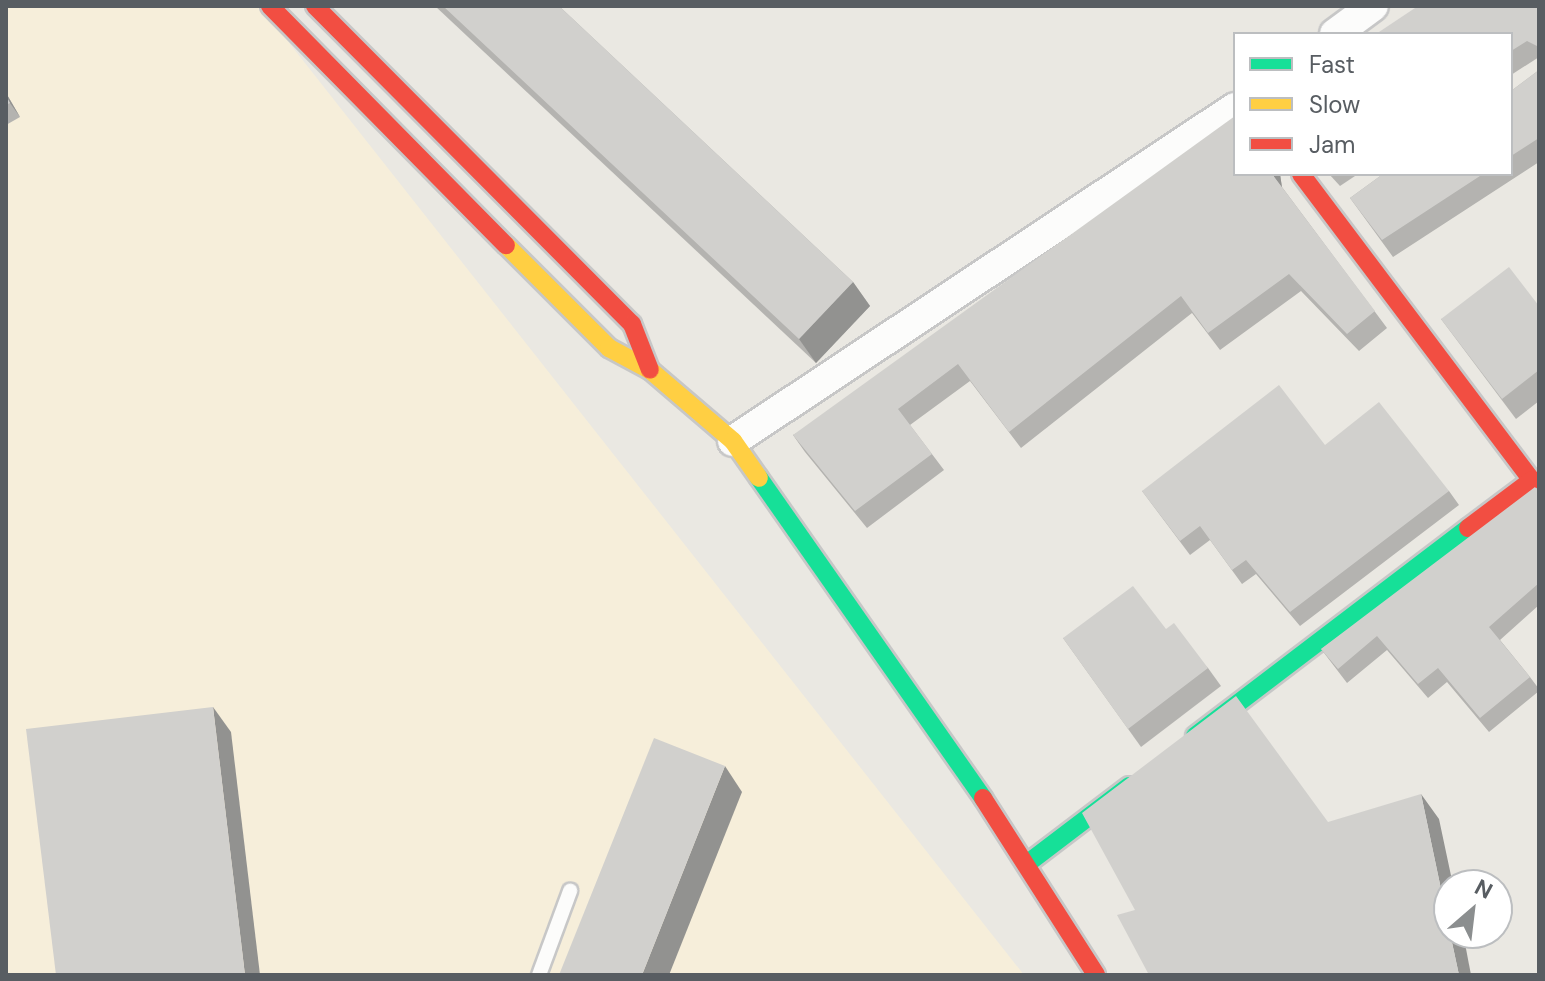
<!DOCTYPE html>
<style>
body{margin:0}
#map{position:relative;width:1545px;height:981px;overflow:hidden;background:#eae8e2;font-family:"DM Sans",sans-serif}
div>[style]{position:absolute}
.commercial>*{inset:0;background:#f6eeda}
.roads{filter:drop-shadow(2px 0 #c7c7c7) drop-shadow(-2px 0 #c7c7c7) drop-shadow(0 2px #c7c7c7) drop-shadow(0 -2px #c7c7c7)}
.lane>*{height:14px;margin:-7px;padding:0 7px;transform-origin:7px;border-radius:7px;background:#fcfcfb}
.street>*{height:30px;margin:-15px;padding:0 15px;transform-origin:15px;border-radius:15px;background:#fcfcfb}
.fast>*{height:18px;margin:-9px;padding:0 9px;transform-origin:9px;border-radius:9px;background:#16e098}
.slow>*{height:18px;margin:-9px;padding:0 9px;transform-origin:9px;border-radius:9px;background:#ffcf43}
.jam>*{height:18px;margin:-9px;padding:0 9px;transform-origin:9px;border-radius:9px;background:#f24e42}
.wall>*{inset:0;background:#b4b3b0}
.shaded-wall>*{inset:0;background:#929290}
.building>*{inset:0;background:#d1d0cd}
span{translate:-50% -50%;white-space:nowrap;text-align:center;line-height:1.15;-webkit-text-stroke:6px #fff;paint-order:stroke}
.frame{position:absolute;inset:0;border:8px solid #585d62;pointer-events:none}
.legend{position:absolute;left:1233px;top:32px;width:280px;height:144px;box-sizing:border-box;background:#fff;border:2px solid #bcbec0;margin:0;padding:10px 14px;list-style:none;font-size:24px;color:#585d62}
.legend li{display:flex;align-items:center;gap:16px;height:40px}
.legend b{width:40px;border:2px solid #bcbec0}
.north{position:absolute;left:1433px;top:869px;width:80px;height:80px;box-sizing:border-box;background:#fff;border:2px solid #bcbec0;border-radius:50%;rotate:28deg;font-size:22px;font-weight:700;line-height:32px;text-align:center;color:#585d62}
.north::after{content:'';display:block;margin:auto;width:28px;height:36px;background:#8b8e8f;clip-path:polygon(50% 0,100% 100%,50% 72%,0 100%)}
</style>
<div id="map">
<div class="commercial">
<i style="clip-path:polygon(6px 6px,260px 6px,1024px 975px,6px 975px)"></i>
</div>
<div class="roads">
<div class="lane">
<i style="left:539px;top:975px;width:90px;rotate:-69.7deg"></i>
</div>
<div class="street">
<i style="left:1335px;top:34px;width:47px;rotate:-36.4deg"></i>
<i style="left:733px;top:441px;width:602px;rotate:-33.56deg"></i>
</div>
<div class="fast">
<i style="left:759px;top:478px;width:391px;rotate:55deg"></i>
<i style="left:1195px;top:736px;width:343px;rotate:-37.3deg"></i>
<i style="left:1028px;top:863px;width:127px;rotate:-37.3deg"></i>
</div>
<div class="slow">
<i style="left:506px;top:245px;width:146px;rotate:45deg"></i>
<i style="left:609px;top:348px;width:47px;rotate:28.2deg"></i>
<i style="left:650px;top:370px;width:109px;rotate:40.5deg"></i>
<i style="left:733px;top:441px;width:45px;rotate:54.9deg"></i>
</div>
<div class="jam">
<i style="left:270px;top:6px;width:336px;rotate:45.4deg"></i>
<i style="left:315px;top:6px;width:449px;rotate:45.1deg"></i>
<i style="left:632px;top:324px;width:49px;rotate:68.6deg"></i>
<i style="left:1301px;top:174px;width:383px;rotate:53deg"></i>
<i style="left:1532px;top:480px;width:80px;rotate:143.1deg"></i>
<i style="left:983px;top:798px;width:210px;rotate:57.4deg"></i>
</div>
</div>
<div class="wall">
<i style="clip-path:polygon(435px 6px,559px 6px,853px 282px,870px 306px,816px 363px)"></i>
<i style="clip-path:polygon(1539px 6px,1539px 57px,1511px 75px,1511px 34px)"></i>
<i style="clip-path:polygon(1539px 70px,1539px 162px,1393px 257px,1350px 198px,1383px 174px,1511px 174px,1511px 91px)"></i>
<i style="clip-path:polygon(6px 93px,20px 117px,6px 125px)"></i>
<i style="clip-path:polygon(1280px 174px,1282px 187px,1387px 328px,1359px 351px,1301px 291px,1220px 350px,1192px 313px,1021px 448px,970px 381px,910px 425px,944px 470px,867px 528px,805px 452px,793px 435px)"></i>
<i style="clip-path:polygon(1329px 174px,1358px 174px,1340px 186px)"></i>
<i style="clip-path:polygon(1539px 306px,1539px 401px,1516px 419px,1441px 319px)"></i>
<i style="clip-path:polygon(1325px 445px,1449px 491px,1459px 505px,1300px 626px,1256px 574px,1242px 584px,1210px 540px,1190px 555px,1142px 491px)"></i>
<i style="clip-path:polygon(1539px 492px,1539px 605px,1500px 640px,1530px 677px,1539px 689px,1539px 691px,1489px 732px,1447px 682px,1428px 698px,1387px 650px,1347px 683px,1321px 649px)"></i>
<i style="clip-path:polygon(1166px 629px,1208px 668px,1221px 686px,1141px 747px,1063px 638px)"></i>
</div>
<div class="shaded-wall">
<i style="clip-path:polygon(6px 93px,20px 117px,10px 103px,6px 96px)"></i>
<i style="clip-path:polygon(1272px 174px,1280px 174px,1282px 188px)"></i>
<i style="clip-path:polygon(853px 282px,870px 306px,816px 363px,799px 339px)"></i>
<i style="clip-path:polygon(213px 707px,231px 732px,260px 975px,245px 975px)"></i>
<i style="clip-path:polygon(725px 766px,742px 792px,669px 975px,642px 975px)"></i>
<i style="clip-path:polygon(1421px 794px,1439px 819px,1453px 885px,1449px 885px,1449px 927px)"></i>
<i style="clip-path:polygon(1450px 933px,1463px 933px,1471px 975px,1459px 975px)"></i>
</div>
<div class="building">
<i style="clip-path:polygon(443px 6px,559px 6px,853px 282px,799px 339px)"></i>
<i style="clip-path:polygon(1418px 6px,1539px 6px,1539px 47px,1527px 41px,1511px 51px,1511px 34px,1376px 34px)"></i>
<i style="clip-path:polygon(1539px 70px,1539px 138px,1511px 156px,1511px 91px)"></i>
<i style="clip-path:polygon(6px 96px,10px 103px,6px 105px)"></i>
<i style="clip-path:polygon(1235px 116px,1235px 174px,1272px 174px,1375px 311px,1347px 334px,1289px 274px,1208px 333px,1181px 296px,1009px 432px,958px 364px,898px 409px,932px 454px,855px 511px,793px 435px)"></i>
<i style="clip-path:polygon(1383px 174px,1483px 174px,1382px 240px,1350px 198px)"></i>
<i style="clip-path:polygon(1509px 267px,1539px 306px,1539px 370px,1502px 399px,1441px 319px)"></i>
<i style="clip-path:polygon(1279px 385px,1325px 445px,1379px 402px,1449px 491px,1290px 612px,1246px 560px,1232px 570px,1200px 526px,1180px 541px,1142px 491px)"></i>
<i style="clip-path:polygon(1535px 487px,1539px 492px,1539px 583px,1489px 627px,1530px 677px,1480px 718px,1438px 668px,1418px 684px,1377px 636px,1338px 669px,1321px 649px)"></i>
<i style="clip-path:polygon(1133px 586px,1166px 629px,1174px 623px,1208px 668px,1128px 729px,1063px 638px)"></i>
<i style="clip-path:polygon(1236px 696px,1328px 822px,1421px 794px,1449px 927px,1449px 933px,1450px 933px,1459px 975px,1149px 975px,1117px 915px,1135px 910px,1082px 813px)"></i>
<i style="clip-path:polygon(213px 707px,245px 975px,56px 975px,26px 729px)"></i>
<i style="clip-path:polygon(654px 738px,725px 766px,642px 975px,559px 975px)"></i>
</div>
<div class="frame"></div>
<ul class="legend">
<li><b style="height:10px;background:#16e098"></b>Fast</li>
<li><b style="height:10px;background:#ffcf43"></b>Slow</li>
<li><b style="height:10px;background:#f24e42"></b>Jam</li>
</ul>
<div class="north">N</div>
</div>
